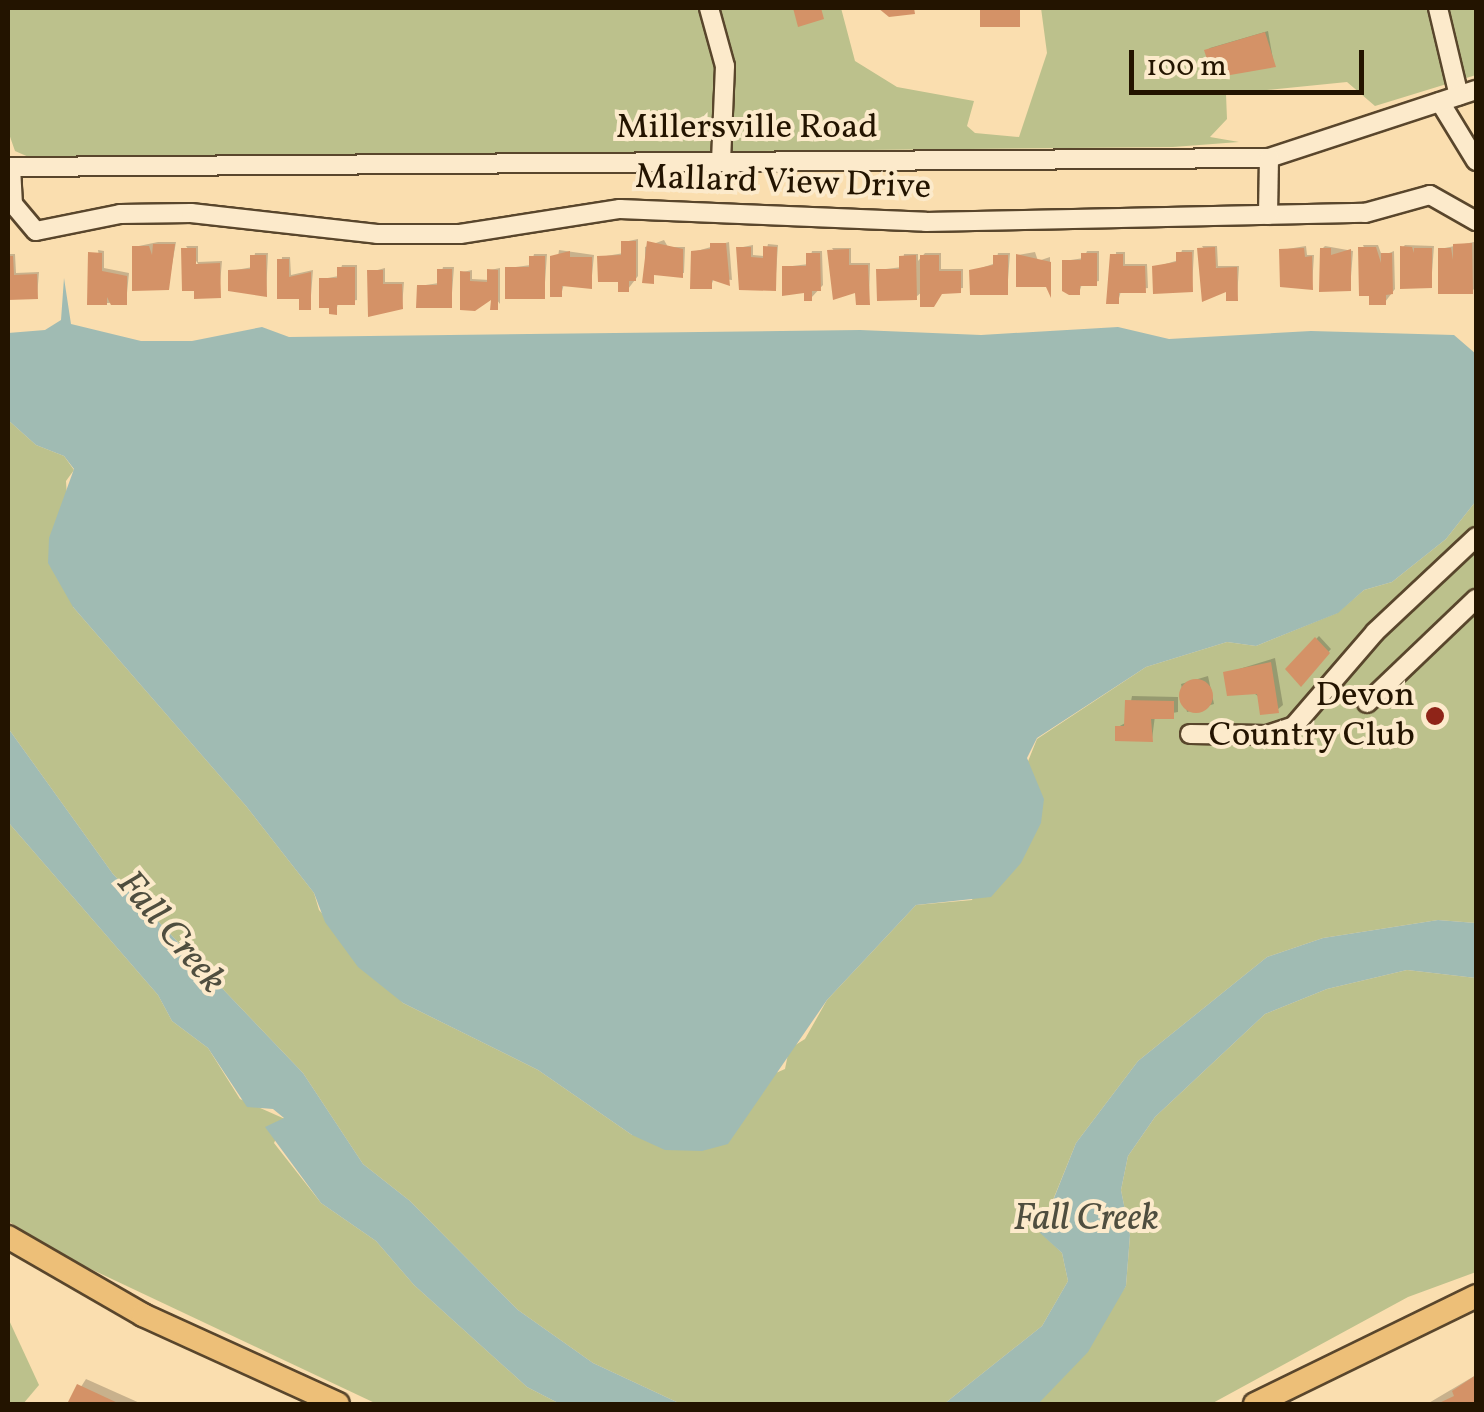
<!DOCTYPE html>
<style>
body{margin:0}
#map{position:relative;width:1484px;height:1412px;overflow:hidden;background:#fadeaf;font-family:Vollkorn,serif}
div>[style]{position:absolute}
.green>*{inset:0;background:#bcc18c}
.water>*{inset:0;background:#a0bbb3}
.shadow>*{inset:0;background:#0003}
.building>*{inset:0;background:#d49267}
.round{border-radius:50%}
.roads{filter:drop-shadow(2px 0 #59462c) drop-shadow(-2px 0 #59462c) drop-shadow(0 2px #59462c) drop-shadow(0 -2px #59462c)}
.minor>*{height:18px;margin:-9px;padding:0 9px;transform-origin:9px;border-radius:9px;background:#fceacb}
.major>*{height:22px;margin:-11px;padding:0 11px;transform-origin:11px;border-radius:11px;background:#edbf78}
.dots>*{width:28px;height:28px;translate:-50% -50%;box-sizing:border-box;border:5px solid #fceacb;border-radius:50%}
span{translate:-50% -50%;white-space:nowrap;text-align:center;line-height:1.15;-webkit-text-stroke:8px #fceacb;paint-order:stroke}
.street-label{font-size:35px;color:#231400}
.poi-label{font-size:35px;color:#231400}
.right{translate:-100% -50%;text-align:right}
.water-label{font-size:38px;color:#4f4e3f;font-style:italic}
.frame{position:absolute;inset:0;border:10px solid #231400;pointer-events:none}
.scale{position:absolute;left:1129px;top:50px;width:235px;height:45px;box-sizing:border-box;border:5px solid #231400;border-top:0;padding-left:12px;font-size:30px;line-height:35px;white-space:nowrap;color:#231400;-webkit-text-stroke:8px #fceacb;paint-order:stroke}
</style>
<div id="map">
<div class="green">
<i style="clip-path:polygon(9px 8px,841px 8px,855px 61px,897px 87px,974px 101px,967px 126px,975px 133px,1019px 137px,1047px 53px,1041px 8px,1476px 8px,1476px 75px,1375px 106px,1347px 82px,1226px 94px,1227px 119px,1210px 137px,1239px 142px,1173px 147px,31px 158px,15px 151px,8px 131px)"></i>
<i style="clip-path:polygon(8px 420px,36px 445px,64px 456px,74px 470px,66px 481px,73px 607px,246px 806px,314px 893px,319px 910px,403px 1003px,538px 1070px,632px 1135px,785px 1069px,789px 1049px,805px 1039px,827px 1000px,916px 905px,972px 900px,1037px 739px,1146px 667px,1227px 642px,1256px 646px,1337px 613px,1364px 590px,1392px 582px,1446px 539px,1476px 501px,1476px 923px,1438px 920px,1323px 938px,1267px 957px,1138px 1061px,1076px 1143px,1040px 1232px,1062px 1253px,1068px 1281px,1042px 1326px,944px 1404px,681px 1404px,593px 1363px,518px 1310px,410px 1201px,363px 1164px,303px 1073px,113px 874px,8px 728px)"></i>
<i style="clip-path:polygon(8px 822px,158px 995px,172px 1021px,208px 1048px,240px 1099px,285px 1119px,274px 1143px,321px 1203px,376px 1241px,414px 1285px,527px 1387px,560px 1404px,377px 1404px,61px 1255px,8px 1221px)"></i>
<i style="clip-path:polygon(1407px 970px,1476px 978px,1476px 1272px,1408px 1297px,1211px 1404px,1038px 1404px,1126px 1286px,1130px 1235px,1121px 1190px,1128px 1156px,1155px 1117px,1265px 1014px,1327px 989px)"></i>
<i style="clip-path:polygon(8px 1318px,39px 1385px,23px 1404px,8px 1404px)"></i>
</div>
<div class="water">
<i style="clip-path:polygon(64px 278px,71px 324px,141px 341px,192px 341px,262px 327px,289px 337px,860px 330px,981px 335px,1118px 327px,1169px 339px,1311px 331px,1454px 335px,1476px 354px,1476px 501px,1446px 539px,1392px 582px,1364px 590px,1338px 613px,1256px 646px,1227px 642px,1146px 667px,1037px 738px,1027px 758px,1044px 799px,1041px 823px,1021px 863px,991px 897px,916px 905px,827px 1000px,728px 1144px,702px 1151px,665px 1150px,632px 1135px,538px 1070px,403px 1003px,358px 967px,325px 922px,314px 893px,246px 806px,73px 607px,48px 563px,49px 538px,74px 469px,64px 456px,36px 445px,8px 420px,8px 333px,45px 330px,61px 320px)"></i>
<i style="clip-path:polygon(8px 728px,113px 874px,303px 1073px,363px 1164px,410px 1201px,518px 1310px,593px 1363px,681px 1404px,560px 1404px,527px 1387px,414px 1285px,376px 1241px,321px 1203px,265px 1127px,284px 1118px,273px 1109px,247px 1107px,208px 1048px,172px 1021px,158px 995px,8px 822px)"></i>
<i style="clip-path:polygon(1438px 920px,1476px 923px,1476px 978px,1407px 970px,1327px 989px,1265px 1014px,1155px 1117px,1128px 1156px,1121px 1190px,1130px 1235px,1126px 1286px,1088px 1352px,1038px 1404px,944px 1404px,1042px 1326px,1068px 1281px,1062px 1253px,1040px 1233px,1076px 1143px,1138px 1061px,1267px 957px,1323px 938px)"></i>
</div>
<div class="shadow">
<i style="clip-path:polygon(1268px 31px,1274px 65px,1207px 51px,1210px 48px)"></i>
<i style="clip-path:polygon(638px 239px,638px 276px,628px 289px,600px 257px,624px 253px,624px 242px)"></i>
<i style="clip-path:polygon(664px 240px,668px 247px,685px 247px,684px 273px,656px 273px,645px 281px,645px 247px)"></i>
<i style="clip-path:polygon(158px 242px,176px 242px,168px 288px,134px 247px)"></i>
<i style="clip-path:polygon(729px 242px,732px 280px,714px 278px,711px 286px,693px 252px)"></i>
<i style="clip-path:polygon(1474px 242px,1475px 288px,1472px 291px,1440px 249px)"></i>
<i style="clip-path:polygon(768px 244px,778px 245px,775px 288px,738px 248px,753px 245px,753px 255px,765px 256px)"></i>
<i style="clip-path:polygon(1363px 245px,1378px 245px,1382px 256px,1394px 251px,1395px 289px,1385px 302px)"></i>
<i style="clip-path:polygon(1405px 245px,1434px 246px,1431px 286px,1402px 248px)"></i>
<i style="clip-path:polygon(186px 246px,198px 246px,198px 262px,222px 261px,219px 295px)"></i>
<i style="clip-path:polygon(1202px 246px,1217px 246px,1218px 266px,1239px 266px,1237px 299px)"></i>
<i style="clip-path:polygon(1306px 246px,1307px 255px,1314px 255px,1312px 287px,1281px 250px)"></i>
<i style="clip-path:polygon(1325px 246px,1353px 251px,1350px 289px,1322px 249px)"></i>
<i style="clip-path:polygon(832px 248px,851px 248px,851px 263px,870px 263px,869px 302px)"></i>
<i style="clip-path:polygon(98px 250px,104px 251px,104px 268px,129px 273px,126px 303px,106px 303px)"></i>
<i style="clip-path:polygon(559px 250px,594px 255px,591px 286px,564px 284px,561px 295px,553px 295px)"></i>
<i style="clip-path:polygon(1182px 250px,1194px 250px,1192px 289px,1155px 267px,1179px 260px)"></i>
<i style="clip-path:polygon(812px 251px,822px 251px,823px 285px,811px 298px,784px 267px,809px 264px)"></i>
<i style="clip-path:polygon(1087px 251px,1099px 251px,1099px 281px,1082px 284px,1079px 293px,1064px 261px,1084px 258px)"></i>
<i style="clip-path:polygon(1035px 252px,1038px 261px,1050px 257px,1050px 285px,1018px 255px)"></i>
<i style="clip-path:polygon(1116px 252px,1125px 252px,1125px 264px,1147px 264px,1148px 288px,1121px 291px,1118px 302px)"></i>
<i style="clip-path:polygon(255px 253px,268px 253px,266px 294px,249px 294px,230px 271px,253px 267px)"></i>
<i style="clip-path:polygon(925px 253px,941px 253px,941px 269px,963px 269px,963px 288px,923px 291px,916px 297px,878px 270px,902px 267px,904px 254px,918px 254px,918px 261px)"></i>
<i style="clip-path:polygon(1010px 253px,1007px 293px,972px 271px,996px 263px,998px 253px)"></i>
<i style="clip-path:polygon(8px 254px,15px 254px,16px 273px,39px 272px,37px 297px,8px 298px)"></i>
<i style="clip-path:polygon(534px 254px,547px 254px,544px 297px,508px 268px,531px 265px)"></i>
<i style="clip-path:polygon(282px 257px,290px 257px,291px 275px,313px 270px,310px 308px,302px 296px,280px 296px)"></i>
<i style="clip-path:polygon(342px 265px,357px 265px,357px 300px,338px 303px,336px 312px,322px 279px,339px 276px)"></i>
<i style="clip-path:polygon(443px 267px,454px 267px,451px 306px,419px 286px,439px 283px)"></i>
<i style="clip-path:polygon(385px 268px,385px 282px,404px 282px,402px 307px,370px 272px)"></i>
<i style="clip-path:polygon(500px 268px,500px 304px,493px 295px,474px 308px,463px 272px,472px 270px,472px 279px,490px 280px,490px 270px)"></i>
<i style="clip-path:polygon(1319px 636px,1331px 649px,1301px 683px,1288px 669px)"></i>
<i style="clip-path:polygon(1275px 658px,1283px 705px,1277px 710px,1226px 673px)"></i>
<i style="clip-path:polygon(1208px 676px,1214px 704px,1187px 712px,1181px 684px)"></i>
<i style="clip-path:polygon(1132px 696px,1178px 697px,1178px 712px,1155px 716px,1152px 739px,1118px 727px,1127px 722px)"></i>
<i style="clip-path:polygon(1476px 1375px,1476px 1404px,1427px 1404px)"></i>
<i style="clip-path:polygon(86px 1379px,142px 1404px,70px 1404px)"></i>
</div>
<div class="building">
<i style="clip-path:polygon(793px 8px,821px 8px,824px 19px,798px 27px)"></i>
<i style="clip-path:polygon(878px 8px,914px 8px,915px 14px,889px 17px)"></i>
<i style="clip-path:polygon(980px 8px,1020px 8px,1020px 27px,980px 27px)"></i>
<i style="clip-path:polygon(1265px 32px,1276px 67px,1213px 78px,1204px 50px)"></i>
<i style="clip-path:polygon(621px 241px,636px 241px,636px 281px,629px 281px,629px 292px,618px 292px,618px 282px,598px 282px,597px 256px,621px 255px)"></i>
<i style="clip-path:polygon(647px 241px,683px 249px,683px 278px,654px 275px,654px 284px,642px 283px)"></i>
<i style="clip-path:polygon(710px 243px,726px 243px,730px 286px,712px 280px,712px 289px,690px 289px,691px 251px,710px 249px)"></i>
<i style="clip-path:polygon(1472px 243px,1473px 294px,1438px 294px,1438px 248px,1451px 248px,1453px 260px,1453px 244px)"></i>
<i style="clip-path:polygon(153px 244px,175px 244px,169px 290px,132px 291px,132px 246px,149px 246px,152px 255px)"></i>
<i style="clip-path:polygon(763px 246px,777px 247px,776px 291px,739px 290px,736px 247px,751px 247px,751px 257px,763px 258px)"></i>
<i style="clip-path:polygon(1400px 246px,1412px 247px,1414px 253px,1414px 248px,1432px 248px,1432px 288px,1400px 289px)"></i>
<i style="clip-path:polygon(1215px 247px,1216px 268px,1237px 267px,1238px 301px,1226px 301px,1226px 292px,1202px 302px,1197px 248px)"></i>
<i style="clip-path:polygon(1358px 247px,1376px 247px,1381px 263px,1381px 253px,1392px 253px,1393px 294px,1386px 295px,1386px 305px,1369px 305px,1369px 296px,1359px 296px)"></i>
<i style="clip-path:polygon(181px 248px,196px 248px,196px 264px,220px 263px,221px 298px,194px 299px,194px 291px,182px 291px)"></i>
<i style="clip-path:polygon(1304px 248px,1305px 257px,1312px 256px,1313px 290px,1280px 287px,1279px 249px)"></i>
<i style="clip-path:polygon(1320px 248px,1331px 248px,1331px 255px,1351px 249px,1351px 291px,1319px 292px)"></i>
<i style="clip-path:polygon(849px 249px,849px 265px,868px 265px,870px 305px,856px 305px,855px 293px,833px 300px,827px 250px)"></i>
<i style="clip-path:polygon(570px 251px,570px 257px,592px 257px,592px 289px,562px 286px,562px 297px,550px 297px,550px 256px)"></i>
<i style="clip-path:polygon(88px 252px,102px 253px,102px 271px,127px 276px,127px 305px,111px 305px,107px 297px,107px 305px,87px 305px)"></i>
<i style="clip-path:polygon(1176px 252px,1192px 252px,1193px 292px,1153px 294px,1152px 266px,1176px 262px)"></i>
<i style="clip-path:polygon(806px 253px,820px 253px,821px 291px,812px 291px,812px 301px,804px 301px,804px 293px,782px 296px,782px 266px,806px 266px)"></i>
<i style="clip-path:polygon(1081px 253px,1097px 253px,1097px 286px,1080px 286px,1080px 295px,1069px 295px,1062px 291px,1062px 260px,1081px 260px)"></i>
<i style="clip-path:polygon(1016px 254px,1051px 262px,1051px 298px,1046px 287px,1016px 287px)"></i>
<i style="clip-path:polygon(1110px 254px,1123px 254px,1123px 266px,1145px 266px,1146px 293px,1119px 293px,1119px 304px,1106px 304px)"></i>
<i style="clip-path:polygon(250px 255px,266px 255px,267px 297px,228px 291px,228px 270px,250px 269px)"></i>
<i style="clip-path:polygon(916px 255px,917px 300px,877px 301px,876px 269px,899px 269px,899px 256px)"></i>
<i style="clip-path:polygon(920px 255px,939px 255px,939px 271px,961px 271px,961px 293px,942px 294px,934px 307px,920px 307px)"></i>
<i style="clip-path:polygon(993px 255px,1008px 255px,1008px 295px,970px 295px,969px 270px,993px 265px)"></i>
<i style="clip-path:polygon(8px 256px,13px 256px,14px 275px,37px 274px,38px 299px,8px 300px)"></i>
<i style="clip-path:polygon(529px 256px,545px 256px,545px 299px,505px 299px,505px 267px,529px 267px)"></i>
<i style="clip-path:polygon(277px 259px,289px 259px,289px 277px,311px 272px,311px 310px,299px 310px,299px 299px,277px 299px)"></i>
<i style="clip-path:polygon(337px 267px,355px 267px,355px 305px,337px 305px,337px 315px,329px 314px,329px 308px,319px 308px,319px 278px,337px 278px)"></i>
<i style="clip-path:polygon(437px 269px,452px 269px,452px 308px,416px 308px,417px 285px,437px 285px)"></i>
<i style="clip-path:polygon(487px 269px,498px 270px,498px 310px,490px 310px,491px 300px,475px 311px,460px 310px,460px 271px,470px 272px,470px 281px,487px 282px)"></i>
<i style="clip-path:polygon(367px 270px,383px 270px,383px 284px,402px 284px,403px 309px,368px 317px)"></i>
<i style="clip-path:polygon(1315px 637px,1330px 653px,1301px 687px,1285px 669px)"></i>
<i style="clip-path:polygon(1271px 662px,1279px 713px,1260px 715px,1257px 694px,1227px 696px,1223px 672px)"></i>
<i class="round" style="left:1179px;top:679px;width:34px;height:34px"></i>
<i style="clip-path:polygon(1125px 700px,1174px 701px,1174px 719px,1151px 719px,1153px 742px,1115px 741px,1115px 726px,1124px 726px)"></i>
<i style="clip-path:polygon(1476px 1375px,1476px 1404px,1437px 1404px,1454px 1396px,1452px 1391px)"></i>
<i style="clip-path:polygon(77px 1384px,120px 1404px,67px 1404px)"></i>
</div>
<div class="roads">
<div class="minor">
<i style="left:709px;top:8px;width:60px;rotate:74.6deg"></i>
<i style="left:725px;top:66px;width:95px;rotate:92.4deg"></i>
<i style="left:1438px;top:8px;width:90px;rotate:76.6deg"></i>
<i style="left:1440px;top:102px;width:69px;rotate:58.6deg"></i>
<i style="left:8px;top:167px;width:1261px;rotate:-0.41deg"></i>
<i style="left:1269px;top:158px;width:218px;rotate:-18.2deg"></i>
<i style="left:11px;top:167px;width:37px;rotate:87deg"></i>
<i style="left:13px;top:204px;width:35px;rotate:50deg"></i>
<i style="left:36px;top:231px;width:86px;rotate:-11.4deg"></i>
<i style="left:120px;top:214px;width:71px;rotate:-0.8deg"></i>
<i style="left:191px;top:213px;width:187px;rotate:6.4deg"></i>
<i style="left:377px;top:234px;width:83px"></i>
<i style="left:460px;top:234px;width:162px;rotate:-8.9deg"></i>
<i style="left:620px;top:209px;width:306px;rotate:2.4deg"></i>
<i style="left:926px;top:222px;width:439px;rotate:-1.2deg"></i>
<i style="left:1365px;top:213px;width:67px;rotate:-15.5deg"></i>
<i style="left:1430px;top:195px;width:53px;rotate:29.5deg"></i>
<i style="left:1268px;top:215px;width:57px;rotate:-89deg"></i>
<i style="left:1367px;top:703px;width:151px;rotate:-43.7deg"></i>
<i style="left:1190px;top:734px;width:77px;rotate:0.7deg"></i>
<i style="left:1267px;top:735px;width:28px;rotate:-18deg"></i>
<i style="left:1294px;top:726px;width:124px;rotate:-49.2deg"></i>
<i style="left:1375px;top:632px;width:139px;rotate:-43.2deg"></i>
</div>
<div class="major">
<i style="left:8px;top:1237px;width:156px;rotate:30deg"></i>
<i style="left:143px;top:1315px;width:214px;rotate:24.5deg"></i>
<i style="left:1255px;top:1404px;width:246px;rotate:-26deg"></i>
</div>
</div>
<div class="dots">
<i style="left:1435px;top:716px;background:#8f2418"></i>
</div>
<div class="street-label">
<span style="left:747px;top:128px">Millersville Road</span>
<span style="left:783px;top:183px;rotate:2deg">Mallard View Drive</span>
</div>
<div class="poi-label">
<span class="right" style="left:1415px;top:716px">Devon<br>Country Club</span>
</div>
<div class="water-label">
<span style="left:170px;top:933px;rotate:50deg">Fall Creek</span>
<span style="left:1086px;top:1220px">Fall Creek</span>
</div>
<div class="frame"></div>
<div class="scale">100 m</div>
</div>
